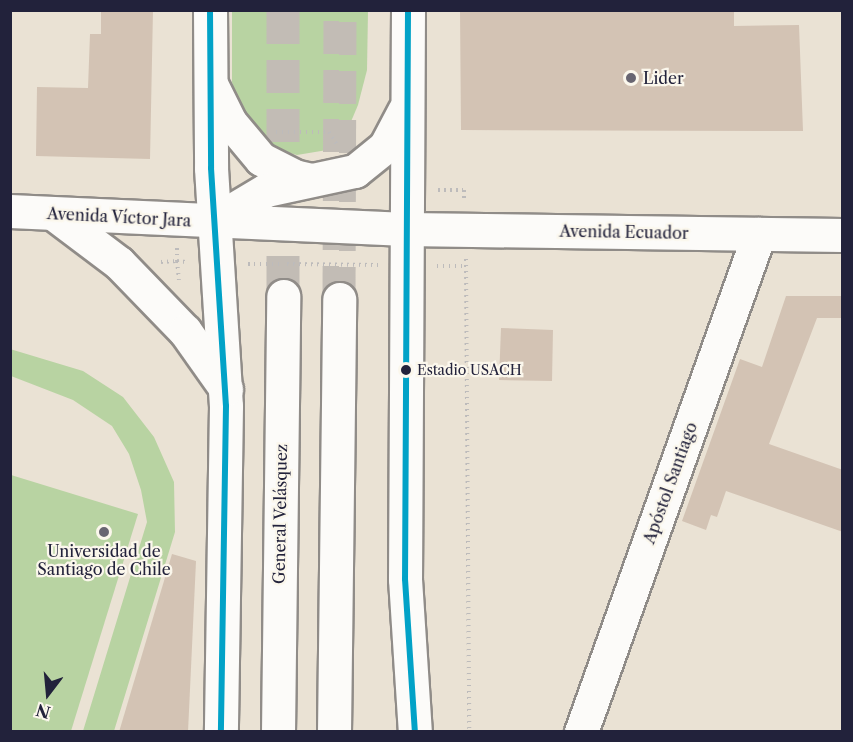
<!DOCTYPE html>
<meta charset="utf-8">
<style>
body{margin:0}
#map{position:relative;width:853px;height:742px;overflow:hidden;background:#eae2d4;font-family:"Libre Caslon Text",serif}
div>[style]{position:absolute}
.green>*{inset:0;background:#b8d3a2}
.building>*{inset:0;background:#d3c3b4}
.highway-tunnel>*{height:33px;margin-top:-16.5px;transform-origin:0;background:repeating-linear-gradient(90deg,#c2bcb5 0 33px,transparent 0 49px)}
.path>*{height:4px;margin-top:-2px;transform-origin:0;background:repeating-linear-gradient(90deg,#bdbbbb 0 1.5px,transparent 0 6px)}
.roads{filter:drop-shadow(2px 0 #908c88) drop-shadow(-2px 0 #908c88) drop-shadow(0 2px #908c88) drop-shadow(0 -2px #908c88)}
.minor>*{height:33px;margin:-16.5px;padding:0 16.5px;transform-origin:16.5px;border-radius:16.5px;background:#fcfbf9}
.major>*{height:33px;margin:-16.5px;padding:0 16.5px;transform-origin:16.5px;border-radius:16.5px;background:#fcfbf9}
.highway>*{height:33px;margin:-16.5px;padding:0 16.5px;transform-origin:16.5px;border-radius:16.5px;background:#fcfbf9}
.bus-1>*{height:6px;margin:-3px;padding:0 3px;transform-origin:3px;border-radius:3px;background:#02a2c7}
.dots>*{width:16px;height:16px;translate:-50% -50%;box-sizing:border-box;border:3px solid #fbf7ec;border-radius:50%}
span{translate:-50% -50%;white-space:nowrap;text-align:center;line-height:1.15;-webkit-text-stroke:4.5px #fbf7ec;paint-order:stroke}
.bus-label{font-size:14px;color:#22223b}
.left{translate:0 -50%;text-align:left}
.poi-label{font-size:16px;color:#22223b}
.street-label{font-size:16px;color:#22223b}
.frame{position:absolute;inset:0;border:12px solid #22223b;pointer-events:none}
.north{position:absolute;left:18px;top:664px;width:60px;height:60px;-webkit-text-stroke:4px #fbf7ec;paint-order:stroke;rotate:196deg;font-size:16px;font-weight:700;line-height:24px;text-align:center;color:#22223b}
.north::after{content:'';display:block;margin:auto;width:21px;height:27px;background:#22223b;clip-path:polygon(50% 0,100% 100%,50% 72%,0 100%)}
</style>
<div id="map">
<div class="green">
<i style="clip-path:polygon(232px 11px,368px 11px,367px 70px,358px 105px,347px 131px,327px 150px,297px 155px,261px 145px,243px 123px,232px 82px)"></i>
<i style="clip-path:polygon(10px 349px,83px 371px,123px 397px,154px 437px,174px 482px,175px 532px,114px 731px,83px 731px,147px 522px,141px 490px,129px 454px,112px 426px,73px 400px,11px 376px)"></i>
<i style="clip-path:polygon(11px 475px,138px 514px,71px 731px,11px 731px)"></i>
</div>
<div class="building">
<i style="clip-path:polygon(101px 10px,153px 10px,150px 159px,36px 156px,37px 87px,88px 88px,90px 34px,101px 34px)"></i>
<i style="clip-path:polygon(460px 10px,734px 10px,734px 26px,799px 25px,803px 131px,461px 130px)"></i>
<i style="clip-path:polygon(786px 296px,843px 296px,843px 318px,817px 318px,769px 444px,843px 470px,843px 532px,726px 491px,717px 517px,711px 515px,706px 530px,682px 521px,740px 359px,762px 367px)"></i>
<i style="clip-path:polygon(501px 328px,553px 330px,552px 381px,499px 380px)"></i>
<i style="clip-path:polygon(172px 554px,196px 561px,188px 732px,119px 732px)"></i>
</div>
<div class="highway-tunnel">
<i style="left:283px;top:10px;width:286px;rotate:90deg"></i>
<i style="left:339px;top:299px;width:289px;rotate:-89.8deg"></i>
</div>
<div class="path">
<i style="left:276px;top:132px;width:53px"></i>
<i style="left:329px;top:132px;width:15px;rotate:58deg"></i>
<i style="left:438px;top:190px;width:26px"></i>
<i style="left:464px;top:190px;width:11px;rotate:90deg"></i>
<i style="left:177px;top:248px;width:13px;rotate:90deg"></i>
<i style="left:177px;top:261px;width:9px;rotate:6deg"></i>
<i style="left:466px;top:259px;width:473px;rotate:89.6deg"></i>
<i style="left:161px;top:262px;width:16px;rotate:-4deg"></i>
<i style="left:177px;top:261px;width:19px;rotate:84deg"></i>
<i style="left:248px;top:264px;width:31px"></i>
<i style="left:287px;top:264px;width:91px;rotate:0.6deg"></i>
<i style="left:437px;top:266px;width:29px"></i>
</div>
<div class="roads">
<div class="minor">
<i style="left:581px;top:732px;width:529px;rotate:-70.33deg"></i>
</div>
<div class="major">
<i style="left:210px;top:10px;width:158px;rotate:89.6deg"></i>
<i style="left:211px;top:168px;width:238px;rotate:86.4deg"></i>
<i style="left:226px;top:406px;width:326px;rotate:90.9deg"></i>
<i style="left:408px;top:10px;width:569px;rotate:90.3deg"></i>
<i style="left:405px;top:579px;width:153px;rotate:86.3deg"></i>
<i style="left:212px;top:86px;width:40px;rotate:63.4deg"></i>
<i style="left:230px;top:122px;width:48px;rotate:50deg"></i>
<i style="left:261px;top:159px;width:37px;rotate:27deg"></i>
<i style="left:294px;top:176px;width:17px;rotate:13deg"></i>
<i style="left:10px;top:211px;width:396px;rotate:2.6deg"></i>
<i style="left:406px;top:229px;width:436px;rotate:0.8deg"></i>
<i style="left:54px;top:214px;width:81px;rotate:37deg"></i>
<i style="left:119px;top:263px;width:95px;rotate:45.9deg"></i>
<i style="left:185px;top:331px;width:71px;rotate:54.7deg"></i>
<i style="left:214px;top:221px;width:61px;rotate:-30.8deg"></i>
<i style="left:266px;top:190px;width:91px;rotate:-12.1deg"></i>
<i style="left:355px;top:171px;width:38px;rotate:-39deg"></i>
<i style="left:385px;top:147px;width:41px;rotate:-62.2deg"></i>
</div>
<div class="highway">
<i style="left:278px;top:732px;width:436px;rotate:-89.3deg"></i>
<i style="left:334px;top:732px;width:433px;rotate:-89.3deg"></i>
</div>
</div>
<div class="bus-1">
<i style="left:210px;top:10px;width:158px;rotate:89.6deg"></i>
<i style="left:211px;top:168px;width:238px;rotate:86.4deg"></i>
<i style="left:226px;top:406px;width:326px;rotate:90.9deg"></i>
<i style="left:408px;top:10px;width:569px;rotate:90.3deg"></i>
<i style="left:405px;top:579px;width:153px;rotate:86.3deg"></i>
</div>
<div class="dots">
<i style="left:631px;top:78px;background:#686571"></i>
<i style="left:406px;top:370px;background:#22223b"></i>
<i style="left:104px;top:532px;background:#686571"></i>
</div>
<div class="bus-label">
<span class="left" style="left:417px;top:370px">Estadio USACH</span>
</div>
<div class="poi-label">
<span class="left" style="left:643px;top:78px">Lider</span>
<span style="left:104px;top:560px">Universidad de<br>Santiago de Chile</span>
</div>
<div class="street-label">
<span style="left:119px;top:217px;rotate:3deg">Avenida Víctor Jara</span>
<span style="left:624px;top:232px;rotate:1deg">Avenida Ecuador</span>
<span style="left:670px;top:483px;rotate:-70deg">Apóstol Santiago</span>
<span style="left:280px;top:514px;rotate:-89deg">General Velásquez</span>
</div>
<div class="frame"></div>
<div class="north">N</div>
</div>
